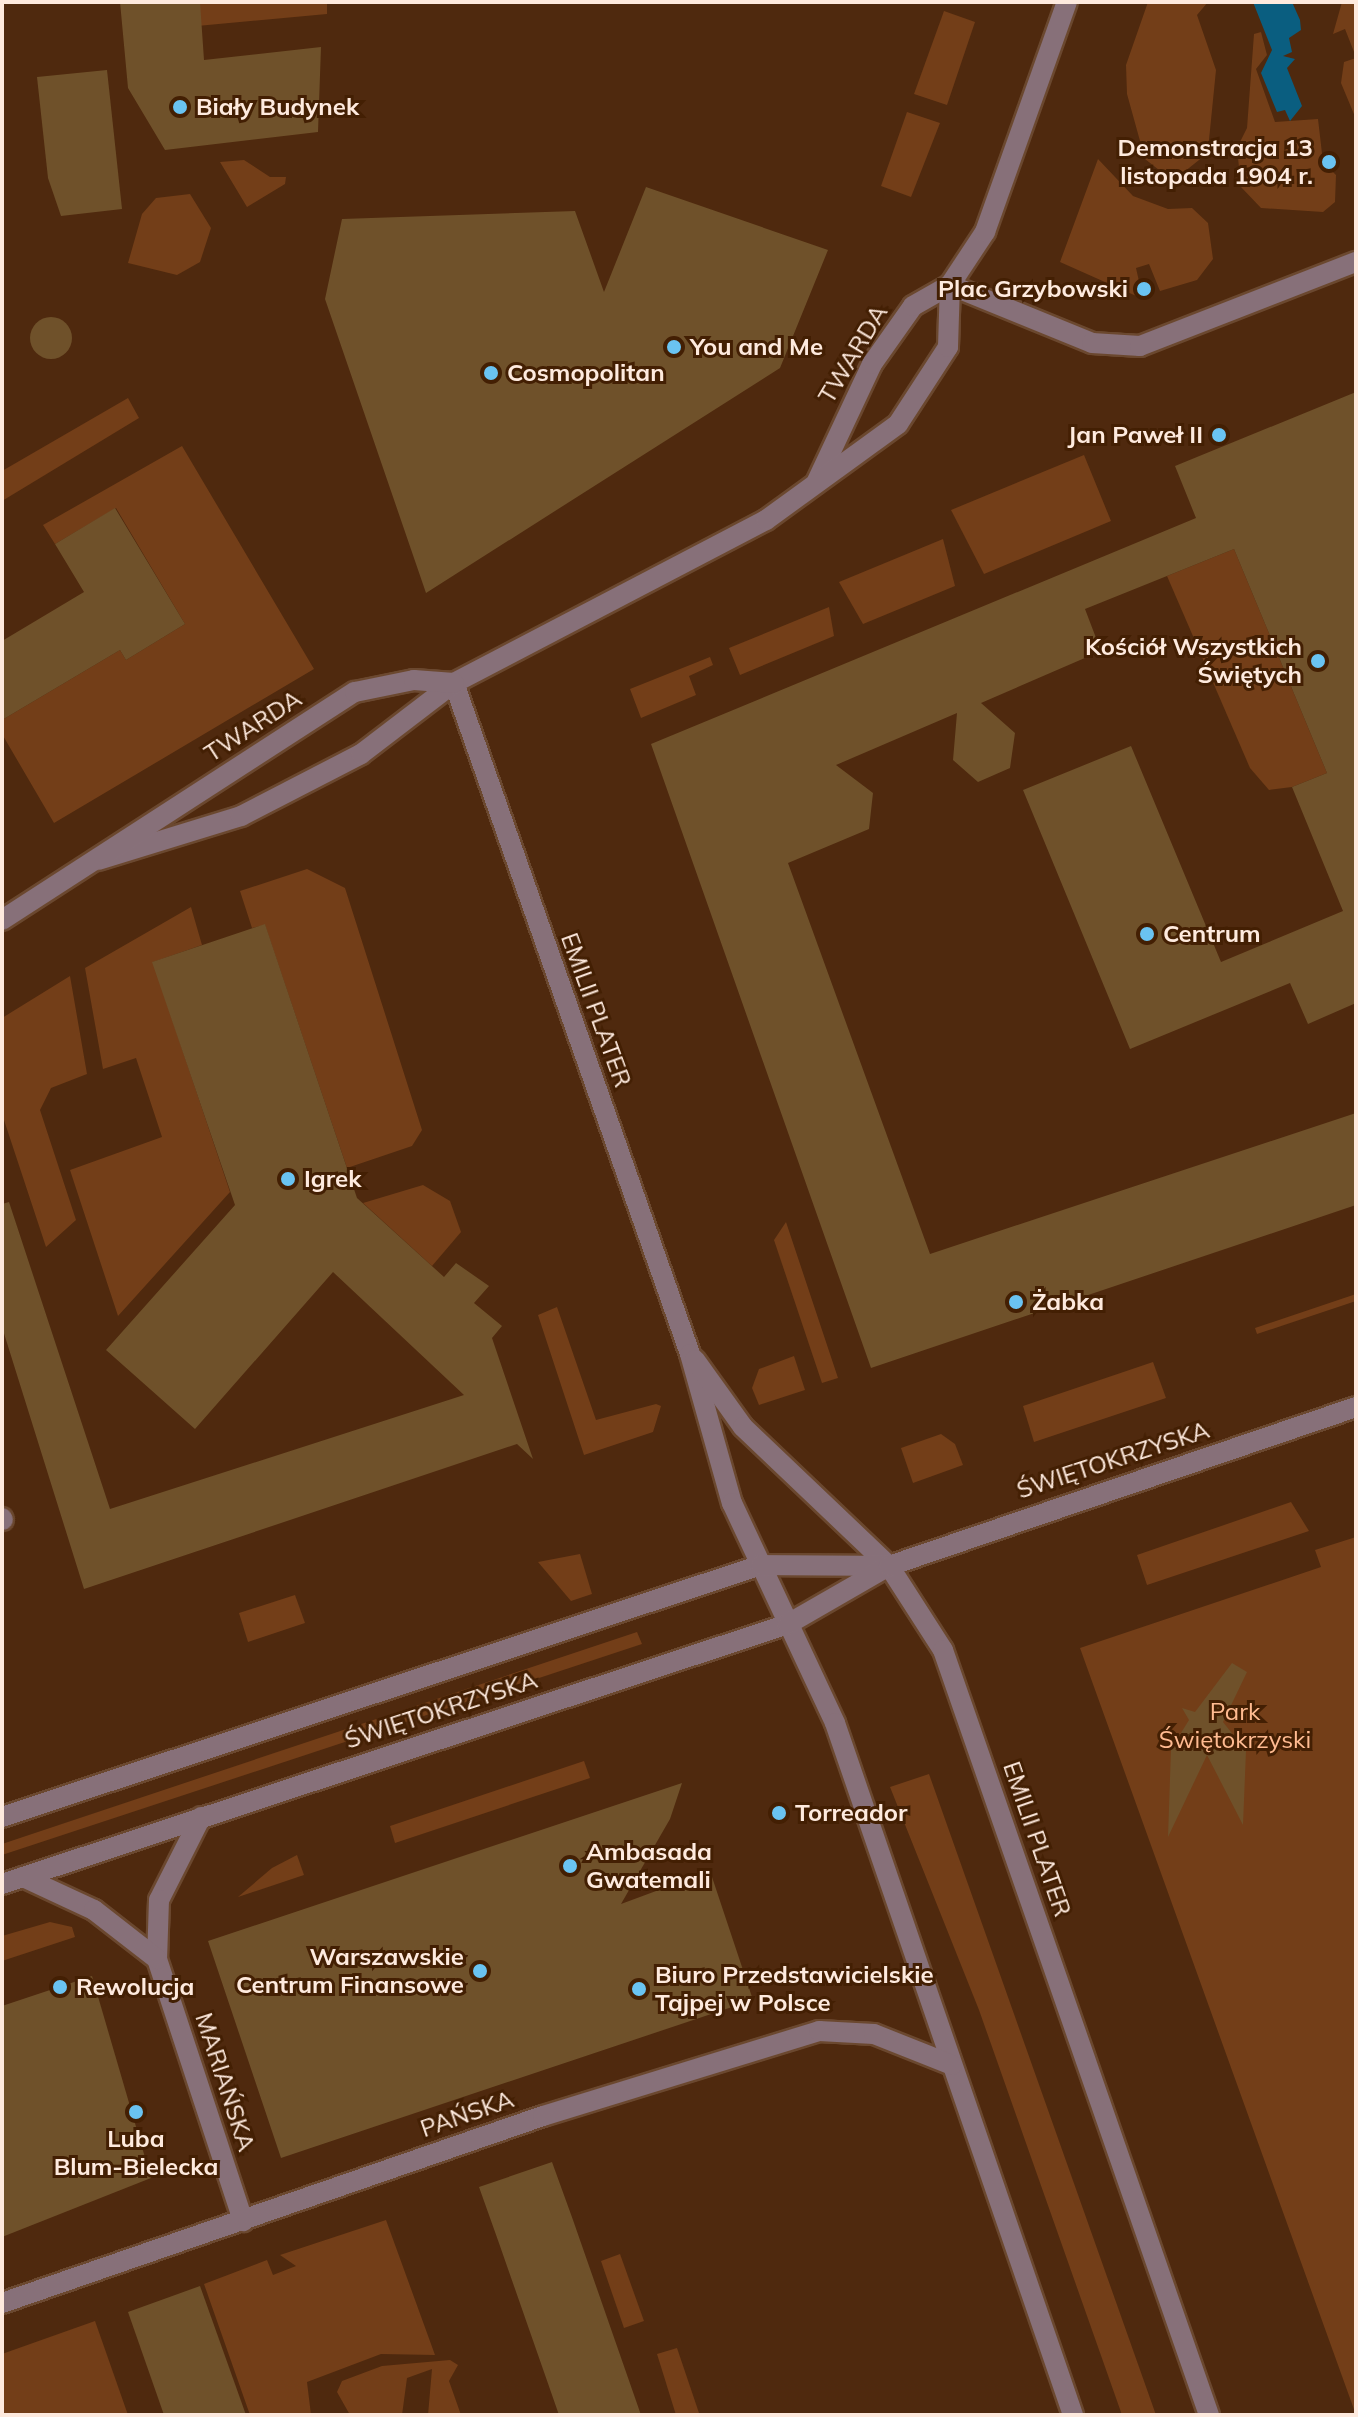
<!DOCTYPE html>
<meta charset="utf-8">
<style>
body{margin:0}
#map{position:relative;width:1358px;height:2417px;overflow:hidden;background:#4f290e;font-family:Mulish,sans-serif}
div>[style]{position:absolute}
.green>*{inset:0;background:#733e18}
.water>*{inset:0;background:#0a5e80}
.building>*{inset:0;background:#6f512a}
.round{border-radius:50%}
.roads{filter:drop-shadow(2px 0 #6b482f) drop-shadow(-2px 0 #6b482f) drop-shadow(0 2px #6b482f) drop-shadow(0 -2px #6b482f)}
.minor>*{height:20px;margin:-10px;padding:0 10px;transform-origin:10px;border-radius:10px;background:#877079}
.dots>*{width:22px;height:22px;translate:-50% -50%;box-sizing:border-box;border:4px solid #431f03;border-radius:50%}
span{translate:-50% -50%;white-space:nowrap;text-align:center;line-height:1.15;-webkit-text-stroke:6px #431f03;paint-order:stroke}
.poi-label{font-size:24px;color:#feeade;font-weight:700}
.left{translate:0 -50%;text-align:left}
.right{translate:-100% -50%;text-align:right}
.street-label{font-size:24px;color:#feeade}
.park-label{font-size:24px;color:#ffbb91}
.frame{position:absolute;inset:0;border:4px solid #feeade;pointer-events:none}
</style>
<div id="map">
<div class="green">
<i style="clip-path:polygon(200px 2px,327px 2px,327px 14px,197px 26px)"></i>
<i style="clip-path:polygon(1148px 2px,1208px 2px,1197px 15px,1216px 70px,1209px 140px,1204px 156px,1184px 172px,1159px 170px,1145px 159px,1127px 94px,1126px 65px)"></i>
<i style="clip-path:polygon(1342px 2px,1356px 2px,1356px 57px,1345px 29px,1333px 34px)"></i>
<i style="clip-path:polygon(944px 11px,975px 22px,947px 105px,914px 94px)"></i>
<i style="clip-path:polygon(1261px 32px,1267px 55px,1256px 69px,1275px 122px,1318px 119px,1323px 162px,1336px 175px,1335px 202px,1323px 212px,1261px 208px,1241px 187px,1237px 148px,1247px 128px,1254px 34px)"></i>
<i style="clip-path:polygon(1356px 58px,1356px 119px,1341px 83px,1344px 62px)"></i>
<i style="clip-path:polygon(907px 112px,940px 123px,911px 197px,881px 186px)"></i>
<i style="clip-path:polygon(1098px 159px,1133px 196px,1168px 209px,1192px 208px,1208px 223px,1213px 259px,1197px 280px,1160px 291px,1149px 264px,1136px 268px,1143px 299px,1060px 262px)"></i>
<i style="clip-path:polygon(244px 160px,270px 177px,286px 177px,285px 184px,247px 207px,220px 162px)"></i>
<i style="clip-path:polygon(190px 194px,211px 228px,200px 262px,177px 275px,128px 263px,142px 214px,156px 198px)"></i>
<i style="clip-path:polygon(128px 398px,139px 418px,2px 501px,2px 471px)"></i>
<i style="clip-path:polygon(182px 446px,314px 669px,54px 823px,2px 734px,2px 720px,120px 650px,126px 660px,185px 624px,116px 508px,55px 544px,43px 525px)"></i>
<i style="clip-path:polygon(1084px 455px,1111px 521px,984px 574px,951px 510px)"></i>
<i style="clip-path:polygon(943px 539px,955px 586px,863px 624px,839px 582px)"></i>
<i style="clip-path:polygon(1234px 549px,1327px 773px,1292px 787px,1269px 790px,1250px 768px,1167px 576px)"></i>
<i style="clip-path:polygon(829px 607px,834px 636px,740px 675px,729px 648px)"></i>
<i style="clip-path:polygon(710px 657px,713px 665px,689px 676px,696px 695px,641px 718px,630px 689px)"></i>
<i style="clip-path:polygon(307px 869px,345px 888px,422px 1130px,412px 1146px,347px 1168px,265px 925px,252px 928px,240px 891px)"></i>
<i style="clip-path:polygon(191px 907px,202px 945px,153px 962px,230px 1192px,118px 1316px,70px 1170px,162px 1137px,136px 1058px,103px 1069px,85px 968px)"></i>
<i style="clip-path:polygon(70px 976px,87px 1074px,51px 1088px,40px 1110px,76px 1220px,46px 1247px,2px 1114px,2px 1018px)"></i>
<i style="clip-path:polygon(423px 1185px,450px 1201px,461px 1232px,432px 1266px,363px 1203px)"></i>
<i style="clip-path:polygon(786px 1222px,838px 1378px,822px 1383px,774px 1240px)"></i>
<i style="clip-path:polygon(1356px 1294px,1356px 1301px,1257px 1334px,1255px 1328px)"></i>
<i style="clip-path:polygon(557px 1307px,596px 1420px,656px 1404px,661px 1406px,653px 1432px,584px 1455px,538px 1315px)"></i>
<i style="clip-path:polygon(794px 1356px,805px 1390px,759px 1405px,752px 1388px,759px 1369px)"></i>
<i style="clip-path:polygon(1153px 1362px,1166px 1398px,1034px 1442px,1023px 1406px)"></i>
<i style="clip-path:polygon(941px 1434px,955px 1444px,963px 1465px,913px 1483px,901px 1448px)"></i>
<i style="clip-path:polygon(1291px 1502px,1309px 1531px,1147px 1585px,1137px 1555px)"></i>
<i style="clip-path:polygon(1356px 1537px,1356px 2415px,1080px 1648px,1321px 1567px,1315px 1550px)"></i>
<i style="clip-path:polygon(580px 1554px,592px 1594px,571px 1601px,538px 1562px)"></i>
<i style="clip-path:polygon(295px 1595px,305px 1623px,248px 1642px,239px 1613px)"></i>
<i style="clip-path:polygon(637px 1632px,642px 1644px,2px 1855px,2px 1844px)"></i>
<i style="clip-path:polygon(584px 1761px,590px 1778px,395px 1843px,390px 1826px)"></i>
<i style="clip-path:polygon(929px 1774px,1156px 2415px,1122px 2415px,979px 2010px,890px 1787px)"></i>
<i style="clip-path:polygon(297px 1855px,304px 1875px,238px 1897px,272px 1868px)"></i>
<i style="clip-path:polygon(50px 1922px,72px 1927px,75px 1937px,2px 1961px,2px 1936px)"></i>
<i style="clip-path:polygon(386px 2220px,435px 2355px,381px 2354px,307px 2382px,311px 2415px,250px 2415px,204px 2284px,267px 2260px,273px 2275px,296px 2266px,280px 2255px)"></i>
<i style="clip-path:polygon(620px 2254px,644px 2321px,624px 2328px,601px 2261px)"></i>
<i style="clip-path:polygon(95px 2321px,128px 2415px,2px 2415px,2px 2354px)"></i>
<i style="clip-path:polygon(677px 2348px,699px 2413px,693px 2415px,676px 2415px,657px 2354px)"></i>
<i style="clip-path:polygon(450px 2360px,458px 2365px,449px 2381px,461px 2415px,428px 2415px,432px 2369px,407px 2378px,402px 2415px,350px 2415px,337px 2392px,342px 2381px,382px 2366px)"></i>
</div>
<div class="water">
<i style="clip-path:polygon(1253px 2px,1292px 2px,1300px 20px,1301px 30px,1289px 38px,1292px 52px,1283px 56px,1295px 59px,1287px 68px,1302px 106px,1290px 121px,1285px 110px,1277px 112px,1261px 73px,1272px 50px)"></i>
</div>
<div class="building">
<i style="clip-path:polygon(120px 2px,200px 2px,204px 60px,321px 47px,318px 132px,165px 150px,128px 88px)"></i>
<i style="clip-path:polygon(107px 70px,122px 209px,61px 216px,48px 178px,37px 77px)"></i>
<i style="clip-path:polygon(646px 187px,828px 250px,780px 368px,426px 593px,325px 299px,342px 219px,575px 211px,604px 292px)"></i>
<i class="round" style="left:30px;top:317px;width:42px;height:42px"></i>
<i style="clip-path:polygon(1356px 392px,1356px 1003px,1308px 1024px,1290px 983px,1130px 1049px,1023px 790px,1131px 746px,1221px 962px,1343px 911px,1292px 787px,1327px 773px,1234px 549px,1085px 609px,1101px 651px,981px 703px,1015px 733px,1010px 768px,978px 782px,953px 760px,957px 713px,836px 765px,873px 793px,869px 829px,788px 863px,930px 1254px,1356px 1113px,1356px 1205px,871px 1368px,651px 744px,1196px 518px,1175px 466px)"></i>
<i style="clip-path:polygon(115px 508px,185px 624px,126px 660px,120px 650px,2px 720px,2px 641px,84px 592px,55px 544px)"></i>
<i style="clip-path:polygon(265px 924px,357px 1198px,444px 1277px,456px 1263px,489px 1286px,474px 1303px,502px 1326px,492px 1338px,533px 1459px,517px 1444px,84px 1589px,2px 1327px,2px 1204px,9px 1202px,110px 1509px,464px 1395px,333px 1272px,195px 1429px,106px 1350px,235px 1205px,152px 962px)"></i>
<i style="clip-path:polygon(1232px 1663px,1247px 1672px,1223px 1722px,1246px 1751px,1243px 1825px,1207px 1755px,1168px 1837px,1171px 1749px,1189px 1720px,1182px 1708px,1195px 1712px)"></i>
<i style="clip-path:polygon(682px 1783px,670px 1819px,621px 1904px,710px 1871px,753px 2000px,281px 2158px,208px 1941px)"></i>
<i style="clip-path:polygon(92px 1976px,151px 2178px,2px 2237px,2px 2006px)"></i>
<i style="clip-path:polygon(552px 2162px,573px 2220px,641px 2415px,559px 2415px,500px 2246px,479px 2187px)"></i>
<i style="clip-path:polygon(200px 2286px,246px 2415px,164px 2415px,128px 2312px)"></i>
</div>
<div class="roads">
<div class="minor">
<i style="left:950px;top:285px;width:153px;rotate:22.2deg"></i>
<i style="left:1092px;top:343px;width:48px;rotate:3.6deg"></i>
<i style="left:1140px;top:346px;width:232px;rotate:-21.3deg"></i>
<i style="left:817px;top:481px;width:129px;rotate:-64.8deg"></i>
<i style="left:872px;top:364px;width:71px;rotate:-54.7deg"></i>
<i style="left:913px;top:306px;width:43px;rotate:-29.6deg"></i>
<i style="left:950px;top:285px;width:64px;rotate:-56.6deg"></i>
<i style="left:985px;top:232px;width:244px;rotate:-70.4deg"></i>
<i style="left:454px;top:683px;width:711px;rotate:70.62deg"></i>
<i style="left:690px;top:1354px;width:155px;rotate:74.3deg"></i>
<i style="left:732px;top:1503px;width:243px;rotate:64.9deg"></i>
<i style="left:835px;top:1723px;width:732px;rotate:71.02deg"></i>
<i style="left:98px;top:860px;width:150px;rotate:-17.1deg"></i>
<i style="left:241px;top:816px;width:135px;rotate:-27.3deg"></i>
<i style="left:361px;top:754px;width:117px;rotate:-37.4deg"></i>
<i style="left:454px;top:683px;width:352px;rotate:-27.6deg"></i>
<i style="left:766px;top:520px;width:163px;rotate:-36deg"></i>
<i style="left:898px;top:424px;width:92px;rotate:-57deg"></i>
<i style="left:948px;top:347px;width:62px;rotate:-88.2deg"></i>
<i style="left:2px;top:920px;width:420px;rotate:-32.9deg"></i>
<i style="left:355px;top:692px;width:60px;rotate:-11.5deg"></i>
<i style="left:414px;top:680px;width:40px;rotate:4.3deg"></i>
<i style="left:695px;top:1360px;width:82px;rotate:54.4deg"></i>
<i style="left:743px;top:1427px;width:202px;rotate:43.6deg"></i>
<i style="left:889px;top:1566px;width:100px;rotate:57.3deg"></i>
<i style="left:943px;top:1650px;width:810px;rotate:70.83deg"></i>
<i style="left:2px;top:1518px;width:2px;rotate:63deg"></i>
<i style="left:2px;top:1817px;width:800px;rotate:-18.37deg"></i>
<i style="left:761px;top:1565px;width:128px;rotate:0.4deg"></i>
<i style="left:201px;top:1817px;width:93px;rotate:116.8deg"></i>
<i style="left:159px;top:1900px;width:59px;rotate:91.9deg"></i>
<i style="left:157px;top:1959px;width:276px;rotate:71.8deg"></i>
<i style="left:23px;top:1877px;width:78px;rotate:24.9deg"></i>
<i style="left:94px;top:1910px;width:80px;rotate:37.9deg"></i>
<i style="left:2px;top:1884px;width:828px;rotate:-18.3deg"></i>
<i style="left:788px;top:1624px;width:116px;rotate:-29.9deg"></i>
<i style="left:889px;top:1566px;width:493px;rotate:-18.8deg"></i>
<i style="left:2px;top:2303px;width:572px;rotate:-19.07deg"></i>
<i style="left:543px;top:2116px;width:289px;rotate:-17.1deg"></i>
<i style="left:819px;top:2031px;width:55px;rotate:3.1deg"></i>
<i style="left:874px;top:2034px;width:84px;rotate:21.7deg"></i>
</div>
</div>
<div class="dots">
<i style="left:180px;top:107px;background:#6ac3f1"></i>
<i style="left:1329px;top:162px;background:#6ac3f1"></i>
<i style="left:1144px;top:289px;background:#6ac3f1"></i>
<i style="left:674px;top:347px;background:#6ac3f1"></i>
<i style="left:491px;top:373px;background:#6ac3f1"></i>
<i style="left:1219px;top:435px;background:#6ac3f1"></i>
<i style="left:1318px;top:661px;background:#6ac3f1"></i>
<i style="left:1147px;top:934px;background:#6ac3f1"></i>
<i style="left:288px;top:1179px;background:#6ac3f1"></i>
<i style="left:1016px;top:1302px;background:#6ac3f1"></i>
<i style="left:779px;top:1813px;background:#6ac3f1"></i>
<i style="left:570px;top:1866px;background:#6ac3f1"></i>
<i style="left:480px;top:1971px;background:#6ac3f1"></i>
<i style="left:60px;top:1987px;background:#6ac3f1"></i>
<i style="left:639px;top:1989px;background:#6ac3f1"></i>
<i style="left:136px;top:2112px;background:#6ac3f1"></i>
</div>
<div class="poi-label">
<span class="left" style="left:196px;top:107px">Biały Budynek</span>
<span class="right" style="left:1313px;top:162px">Demonstracja 13<br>listopada 1904 r.</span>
<span class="right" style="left:1128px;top:289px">Plac Grzybowski</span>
<span class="left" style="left:690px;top:347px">You and Me</span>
<span class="left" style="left:507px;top:373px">Cosmopolitan</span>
<span class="right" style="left:1203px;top:435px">Jan Paweł II</span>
<span class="right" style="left:1302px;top:661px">Kościół Wszystkich<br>Świętych</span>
<span class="left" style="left:1163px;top:934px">Centrum</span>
<span class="left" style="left:304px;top:1179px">Igrek</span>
<span class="left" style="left:1032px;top:1302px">Żabka</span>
<span class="left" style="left:795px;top:1813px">Torreador</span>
<span class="left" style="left:586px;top:1866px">Ambasada<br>Gwatemali</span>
<span class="right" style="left:464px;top:1971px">Warszawskie<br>Centrum Finansowe</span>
<span class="left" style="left:655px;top:1989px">Biuro Przedstawicielskie<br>Tajpej w Polsce</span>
<span class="left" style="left:76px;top:1987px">Rewolucja</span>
<span style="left:136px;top:2153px">Luba<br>Blum-Bielecka</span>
</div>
<div class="street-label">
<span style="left:853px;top:354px;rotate:-59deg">TWARDA</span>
<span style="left:253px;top:726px;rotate:-33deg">TWARDA</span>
<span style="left:596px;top:1010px;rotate:70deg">EMILII PLATER</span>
<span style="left:1113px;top:1460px;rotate:-18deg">ŚWIĘTOKRZYSKA</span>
<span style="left:441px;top:1710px;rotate:-18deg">ŚWIĘTOKRZYSKA</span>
<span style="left:1037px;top:1839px;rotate:71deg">EMILII PLATER</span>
<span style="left:225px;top:2082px;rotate:72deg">MARIAŃSKA</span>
<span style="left:467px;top:2114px;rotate:-19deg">PAŃSKA</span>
</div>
<div class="park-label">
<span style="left:1235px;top:1726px">Park<br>Świętokrzyski</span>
</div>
<div class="frame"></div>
</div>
